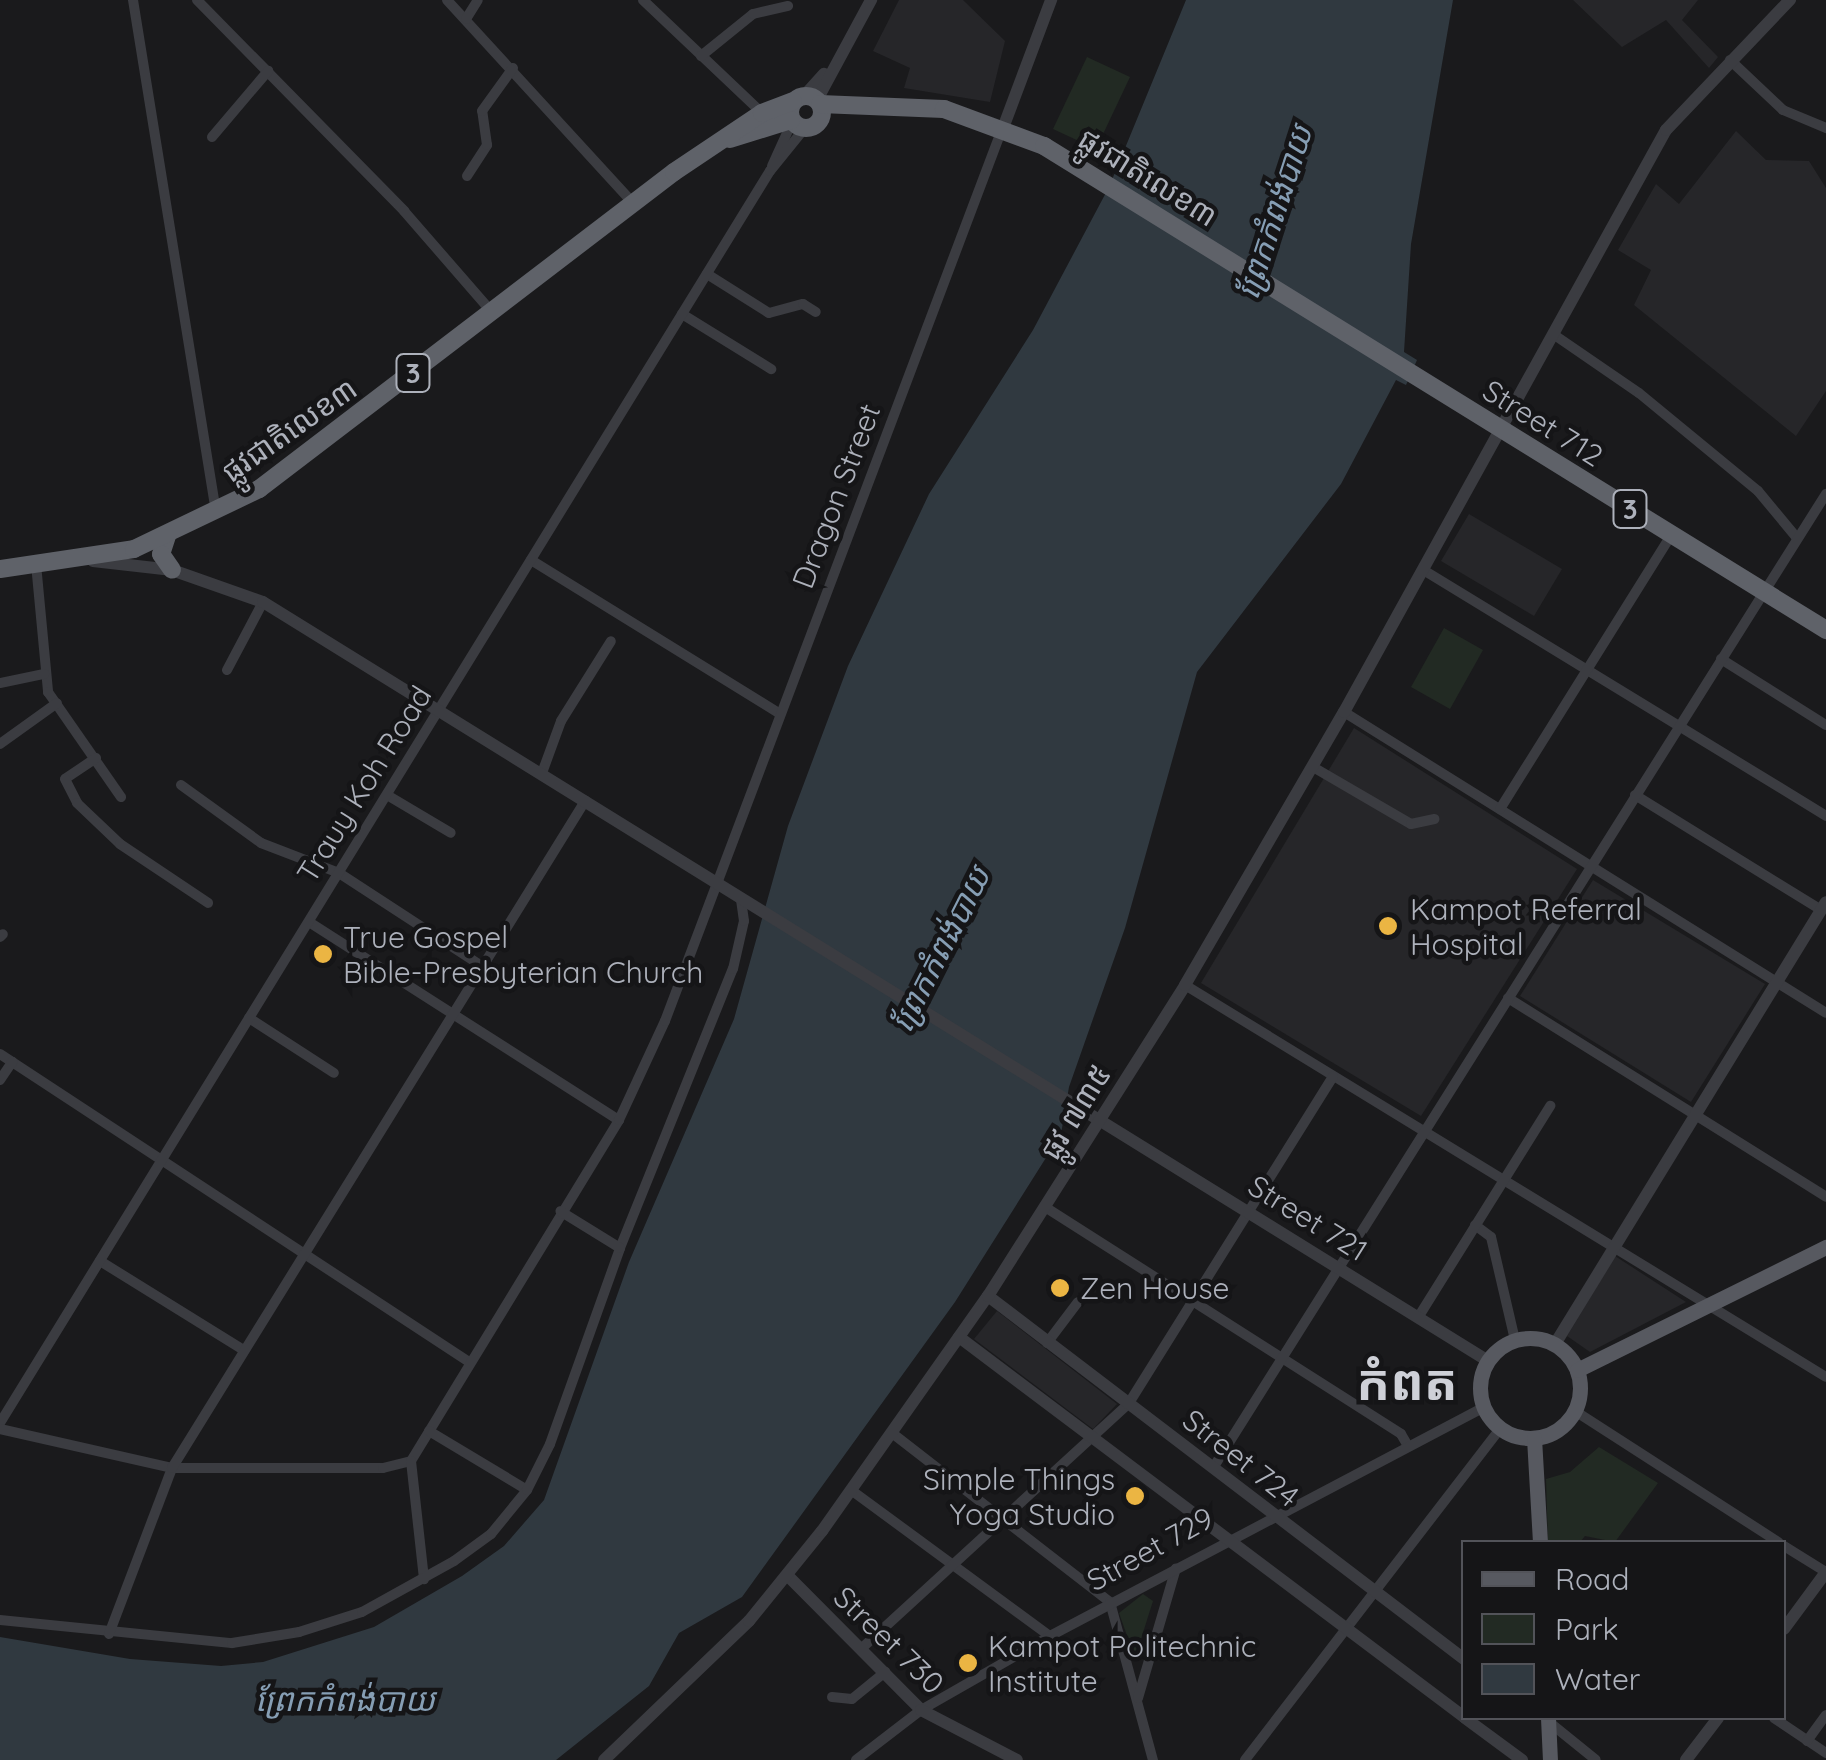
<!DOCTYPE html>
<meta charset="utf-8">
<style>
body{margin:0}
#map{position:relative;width:1826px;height:1760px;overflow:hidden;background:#1a1a1c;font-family:Quicksand,"Noto Sans Khmer",sans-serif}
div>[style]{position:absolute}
.built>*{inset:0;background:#262629}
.green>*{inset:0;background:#222a23}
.water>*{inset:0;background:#303940}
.minor>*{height:10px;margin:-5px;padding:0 5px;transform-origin:5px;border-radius:5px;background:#3b3c41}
.tertiary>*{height:12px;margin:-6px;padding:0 6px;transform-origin:6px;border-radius:6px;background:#3b3c41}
.primary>*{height:15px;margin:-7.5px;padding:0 7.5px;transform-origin:7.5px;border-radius:7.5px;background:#575960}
.primary>.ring{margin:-7.5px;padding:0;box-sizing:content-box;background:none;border:15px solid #575960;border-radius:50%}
.trunk>*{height:18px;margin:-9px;padding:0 9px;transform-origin:9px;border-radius:9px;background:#5f6269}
.trunk>.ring{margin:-9px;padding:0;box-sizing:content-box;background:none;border:18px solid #5f6269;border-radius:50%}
.dots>*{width:28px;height:28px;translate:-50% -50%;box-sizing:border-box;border:5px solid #151517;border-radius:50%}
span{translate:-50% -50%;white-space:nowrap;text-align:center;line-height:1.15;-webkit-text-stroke:9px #151517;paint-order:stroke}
.shield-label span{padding:2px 8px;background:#151517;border:2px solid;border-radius:8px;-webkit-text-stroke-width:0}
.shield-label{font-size:28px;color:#adb1bb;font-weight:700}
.street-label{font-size:30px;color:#adb1bb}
.poi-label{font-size:30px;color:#adb1bb}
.left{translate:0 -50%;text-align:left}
.right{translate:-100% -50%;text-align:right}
.water-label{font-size:32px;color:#869eb4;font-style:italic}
.town-label{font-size:50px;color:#ced0d7;font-weight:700}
.legend{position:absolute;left:1461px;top:1540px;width:325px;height:180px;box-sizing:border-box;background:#151517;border:2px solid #525359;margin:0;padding:12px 18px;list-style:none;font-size:30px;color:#adb1bb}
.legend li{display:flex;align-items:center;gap:20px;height:50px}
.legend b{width:50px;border:2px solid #525359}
</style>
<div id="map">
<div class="built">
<i style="clip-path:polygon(899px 0,963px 0,1005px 41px,990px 102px,904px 88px,910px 68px,873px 51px)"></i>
<i style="clip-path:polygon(1573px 0,1698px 0,1682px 20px,1718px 57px,1709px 68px,1666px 20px,1622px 47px)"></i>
<i style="clip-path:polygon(1736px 131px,1766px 160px,1809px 161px,1826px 188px,1826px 391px,1796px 436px,1634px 305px,1651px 270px,1618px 250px,1656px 184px,1679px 204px)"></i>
<i style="clip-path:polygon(1469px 514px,1562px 569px,1534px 616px,1441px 561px)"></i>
<i style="clip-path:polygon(1354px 728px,1577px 869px,1421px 1116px,1201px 983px)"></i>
<i style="clip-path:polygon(1593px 880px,1765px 984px,1691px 1102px,1520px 996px)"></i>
<i style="clip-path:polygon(1615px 1256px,1686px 1302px,1590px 1352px,1567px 1336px)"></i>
<i style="clip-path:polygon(997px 1311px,1117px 1404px,1093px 1429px,974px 1339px)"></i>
</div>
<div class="green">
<i style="clip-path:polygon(1087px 57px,1130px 77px,1096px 149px,1053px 129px)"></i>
<i style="clip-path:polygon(1444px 628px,1483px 650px,1450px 709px,1411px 687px)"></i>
<i style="clip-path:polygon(1599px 1447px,1658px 1483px,1615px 1542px,1585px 1536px,1580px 1542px,1548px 1542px,1546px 1479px,1570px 1472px)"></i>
<i style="clip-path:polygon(1143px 1594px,1153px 1601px,1135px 1658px,1119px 1613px)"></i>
</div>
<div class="water">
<i style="clip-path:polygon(1186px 0,1453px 0,1411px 244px,1404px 352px,1417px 360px,1406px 385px,1396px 380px,1341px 484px,1197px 672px,1125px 928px,1069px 1087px,1061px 1134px,955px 1302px,742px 1597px,679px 1633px,649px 1686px,556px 1760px,0 1760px,0 1637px,130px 1659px,221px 1666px,263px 1662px,374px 1627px,462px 1576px,504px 1546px,544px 1500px,629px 1262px,734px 1019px,788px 826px,848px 666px,929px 494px,1033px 330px,1109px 187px)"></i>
</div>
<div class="minor">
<i style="left:133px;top:0;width:519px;rotate:80.79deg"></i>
<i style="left:197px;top:0;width:296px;rotate:45.5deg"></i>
<i style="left:404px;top:211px;width:133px;rotate:49deg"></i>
<i style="left:447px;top:0;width:275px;rotate:47.5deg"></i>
<i style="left:643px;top:0;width:164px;rotate:43.5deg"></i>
<i style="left:466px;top:19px;width:22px;rotate:-58deg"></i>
<i style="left:701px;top:56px;width:67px;rotate:-38.9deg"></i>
<i style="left:753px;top:14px;width:36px;rotate:-13deg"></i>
<i style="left:1730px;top:60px;width:73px;rotate:43.3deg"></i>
<i style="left:1783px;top:110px;width:47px;rotate:22.7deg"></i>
<i style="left:212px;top:137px;width:87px;rotate:-49.7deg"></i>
<i style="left:772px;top:166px;width:48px;rotate:-65.6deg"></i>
<i style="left:467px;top:176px;width:37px;rotate:-57deg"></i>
<i style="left:487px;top:145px;width:34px;rotate:-98deg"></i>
<i style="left:482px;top:111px;width:53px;rotate:-54.2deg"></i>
<i style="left:707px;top:274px;width:73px;rotate:32.2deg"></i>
<i style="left:769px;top:313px;width:35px;rotate:-15deg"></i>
<i style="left:803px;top:304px;width:15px;rotate:32deg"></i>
<i style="left:682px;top:314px;width:105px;rotate:31.7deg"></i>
<i style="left:1553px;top:334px;width:104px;rotate:34.5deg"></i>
<i style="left:1639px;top:393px;width:154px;rotate:39.5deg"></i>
<i style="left:1758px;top:491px;width:61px;rotate:50.3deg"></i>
<i style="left:531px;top:560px;width:293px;rotate:31.7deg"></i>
<i style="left:36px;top:564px;width:129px;rotate:84.6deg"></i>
<i style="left:48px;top:692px;width:128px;rotate:55.2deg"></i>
<i style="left:1425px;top:571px;width:470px;rotate:31.4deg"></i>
<i style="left:1721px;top:659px;width:124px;rotate:32.2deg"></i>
<i style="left:227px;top:670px;width:77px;rotate:-62.1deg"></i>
<i style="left:0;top:683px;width:45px;rotate:-11.6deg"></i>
<i style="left:1344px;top:712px;width:568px;rotate:31.98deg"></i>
<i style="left:0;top:744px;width:70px;rotate:-35.7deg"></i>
<i style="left:96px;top:758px;width:37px;rotate:146deg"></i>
<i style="left:65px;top:779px;width:27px;rotate:63deg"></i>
<i style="left:77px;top:803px;width:59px;rotate:43.6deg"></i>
<i style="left:120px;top:844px;width:106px;rotate:33.8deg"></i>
<i style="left:1313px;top:767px;width:113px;rotate:30.2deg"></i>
<i style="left:1411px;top:824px;width:24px;rotate:-12deg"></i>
<i style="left:542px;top:773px;width:55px;rotate:-69.9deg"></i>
<i style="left:561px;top:721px;width:94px;rotate:-58deg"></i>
<i style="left:181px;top:785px;width:99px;rotate:35.9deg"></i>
<i style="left:261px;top:843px;width:84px;rotate:21deg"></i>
<i style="left:339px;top:873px;width:172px;rotate:33.1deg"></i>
<i style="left:387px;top:795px;width:74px;rotate:30.7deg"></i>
<i style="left:1635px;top:795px;width:219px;rotate:31.7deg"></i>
<i style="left:1500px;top:809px;width:323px;rotate:-58deg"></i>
<i style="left:309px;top:922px;width:368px;rotate:32.6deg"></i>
<i style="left:0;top:937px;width:4px;rotate:-45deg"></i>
<i style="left:1185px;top:985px;width:751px;rotate:31.45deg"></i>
<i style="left:1508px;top:998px;width:375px;rotate:32deg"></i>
<i style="left:249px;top:1018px;width:101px;rotate:32.9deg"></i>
<i style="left:0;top:1054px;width:561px;rotate:33.29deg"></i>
<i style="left:0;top:1080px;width:22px;rotate:-56deg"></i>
<i style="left:1045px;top:1207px;width:422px;rotate:32.5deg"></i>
<i style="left:1401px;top:1434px;width:14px;rotate:60deg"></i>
<i style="left:1475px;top:1225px;width:20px;rotate:37deg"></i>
<i style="left:1491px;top:1237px;width:106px;rotate:76.9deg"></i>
<i style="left:620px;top:1248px;width:301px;rotate:-68deg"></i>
<i style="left:733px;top:969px;width:49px;rotate:-77.1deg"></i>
<i style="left:744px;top:921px;width:22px;rotate:-98deg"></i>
<i style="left:100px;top:1261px;width:167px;rotate:31.8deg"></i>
<i style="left:1419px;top:1316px;width:248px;rotate:-58deg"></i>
<i style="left:1047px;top:1343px;width:51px;rotate:-52.9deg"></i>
<i style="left:1575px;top:1411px;width:242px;rotate:32.8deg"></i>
<i style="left:0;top:1423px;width:1470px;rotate:-58.41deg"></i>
<i style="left:770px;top:171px;width:54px;rotate:-51deg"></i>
<i style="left:0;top:1429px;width:176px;rotate:12.8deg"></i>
<i style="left:172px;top:1468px;width:211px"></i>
<i style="left:383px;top:1468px;width:29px;rotate:-14deg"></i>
<i style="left:411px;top:1461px;width:399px;rotate:-58.6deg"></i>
<i style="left:619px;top:1120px;width:109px;rotate:-65.1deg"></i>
<i style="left:665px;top:1021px;width:954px;rotate:-69.3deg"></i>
<i style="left:429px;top:1431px;width:114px;rotate:31deg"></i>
<i style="left:892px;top:1433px;width:276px;rotate:37.8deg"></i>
<i style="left:1110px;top:1602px;width:164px;rotate:74.8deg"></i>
<i style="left:411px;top:1461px;width:119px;rotate:83.7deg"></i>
<i style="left:1213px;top:1468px;width:1151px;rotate:-57.82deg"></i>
<i style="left:851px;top:1490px;width:247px;rotate:36.3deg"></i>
<i style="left:1784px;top:1546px;width:49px;rotate:31.8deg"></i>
<i style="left:0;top:1620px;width:233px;rotate:5.7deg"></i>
<i style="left:232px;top:1643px;width:68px;rotate:-9.3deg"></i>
<i style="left:299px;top:1632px;width:66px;rotate:-17.6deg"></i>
<i style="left:362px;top:1612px;width:105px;rotate:-29deg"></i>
<i style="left:454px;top:1561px;width:46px;rotate:-36.1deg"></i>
<i style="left:491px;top:1534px;width:57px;rotate:-50.7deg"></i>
<i style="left:527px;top:1490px;width:51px;rotate:-63.4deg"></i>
<i style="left:550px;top:1444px;width:208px;rotate:-70.3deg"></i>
<i style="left:620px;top:1248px;width:70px;rotate:-148.3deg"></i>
<i style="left:109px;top:1634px;width:178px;rotate:-69.2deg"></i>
<i style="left:172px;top:1468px;width:785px;rotate:-58.23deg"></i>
<i style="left:862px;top:1648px;width:362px;rotate:-42.5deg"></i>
<i style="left:1129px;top:1403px;width:385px;rotate:-58deg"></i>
<i style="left:832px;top:1697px;width:20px;rotate:6deg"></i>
<i style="left:852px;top:1699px;width:43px;rotate:-39.3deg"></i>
<i style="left:1138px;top:1698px;width:135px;rotate:-73.7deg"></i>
<i style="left:1774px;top:1718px;width:63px;rotate:33.9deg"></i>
<i style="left:1549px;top:1722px;width:60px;rotate:39deg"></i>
<i style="left:1807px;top:1741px;width:32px;rotate:-54deg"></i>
<i style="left:856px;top:1760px;width:82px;rotate:-37.6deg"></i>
<i style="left:921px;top:1710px;width:149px;rotate:-29.8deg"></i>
<i style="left:1050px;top:1636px;width:491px;rotate:-27.8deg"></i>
<i style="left:1245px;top:1760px;width:418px;rotate:-52.4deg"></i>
</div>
<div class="tertiary">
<i style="left:804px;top:96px;width:30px;rotate:-48deg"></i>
<i style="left:817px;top:100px;width:114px;rotate:-61.6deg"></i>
<i style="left:1003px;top:128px;width:137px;rotate:-69.4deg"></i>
<i style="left:93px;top:561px;width:80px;rotate:6.5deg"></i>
<i style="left:172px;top:570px;width:96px;rotate:19.4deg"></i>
<i style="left:263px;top:602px;width:1441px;rotate:31.78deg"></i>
<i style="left:988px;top:1296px;width:599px;rotate:37.33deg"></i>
<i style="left:959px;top:1337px;width:632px;rotate:36.96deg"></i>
<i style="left:1555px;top:1344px;width:518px;rotate:-58.49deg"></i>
<i style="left:787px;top:1575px;width:190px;rotate:45.2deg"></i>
<i style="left:921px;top:1710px;width:108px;rotate:27.5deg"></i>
<i style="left:1784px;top:1629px;width:71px;rotate:-53.6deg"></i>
<i style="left:1465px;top:1718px;width:71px;rotate:36.4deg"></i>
<i style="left:604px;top:1760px;width:201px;rotate:-43.8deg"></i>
<i style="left:749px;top:1621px;width:116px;rotate:-51deg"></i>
<i style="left:822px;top:1531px;width:288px;rotate:-54.8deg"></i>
<i style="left:988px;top:1296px;width:368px;rotate:-57.6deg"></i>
<i style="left:1185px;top:985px;width:316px;rotate:-59.8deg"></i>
<i style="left:1344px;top:712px;width:665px;rotate:-61.05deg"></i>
<i style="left:1666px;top:130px;width:180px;rotate:-46.4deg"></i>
<i style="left:1686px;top:1760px;width:53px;rotate:-52.7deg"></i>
</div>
<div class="primary">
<i class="ring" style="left:1480px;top:1338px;width:85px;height:85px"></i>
<i style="left:1577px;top:1370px;width:278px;rotate:-26.3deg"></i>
<i style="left:1534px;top:1438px;width:104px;rotate:86.7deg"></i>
<i style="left:1548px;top:1718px;width:42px;rotate:87.3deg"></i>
</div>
<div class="trunk">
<i class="ring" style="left:790px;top:96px;width:14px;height:14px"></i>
<i style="left:820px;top:104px;width:124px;rotate:2.3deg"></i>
<i style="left:944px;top:109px;width:107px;rotate:20.3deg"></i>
<i style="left:1044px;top:146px;width:920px;rotate:31.75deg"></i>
<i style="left:730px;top:139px;width:64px;rotate:-17.3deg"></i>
<i style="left:167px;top:536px;width:19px;rotate:108deg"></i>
<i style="left:161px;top:554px;width:19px;rotate:55deg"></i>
<i style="left:0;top:569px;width:135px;rotate:-8.5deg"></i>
<i style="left:134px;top:549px;width:139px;rotate:-25.6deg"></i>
<i style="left:259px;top:489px;width:522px;rotate:-37.37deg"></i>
<i style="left:674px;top:172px;width:106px;rotate:-33.8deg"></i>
<i style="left:762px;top:113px;width:33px;rotate:-21deg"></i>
</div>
<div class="dots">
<i style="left:1388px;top:926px;background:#ebb543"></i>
<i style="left:323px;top:954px;background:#ebb543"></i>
<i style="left:1060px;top:1288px;background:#ebb543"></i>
<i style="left:1135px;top:1496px;background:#ebb543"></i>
<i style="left:968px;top:1663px;background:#ebb543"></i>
</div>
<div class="shield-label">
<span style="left:413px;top:373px">3</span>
<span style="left:1630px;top:509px">3</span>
</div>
<div class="street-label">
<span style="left:1148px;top:177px;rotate:32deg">ផ្លូវជាតិលេខ៣</span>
<span style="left:1543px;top:423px;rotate:32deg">Street 712</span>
<span style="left:289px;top:430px;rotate:-35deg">ផ្លូវជាតិលេខ៣</span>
<span style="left:836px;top:496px;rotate:-69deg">Dragon Street</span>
<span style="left:364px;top:784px;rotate:-58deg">Trauy Koh Road</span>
<span style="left:1075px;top:1112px;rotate:-58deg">ផ្លូវ ៧៣៥</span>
<span style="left:1308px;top:1218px;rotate:32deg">Street 721</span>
<span style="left:1241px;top:1458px;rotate:38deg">Street 724</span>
<span style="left:1150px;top:1549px;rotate:-29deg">Street 729</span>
<span style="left:889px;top:1640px;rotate:44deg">Street 730</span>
</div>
<div class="poi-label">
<span class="left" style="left:1410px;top:926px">Kampot Referral<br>Hospital</span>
<span class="left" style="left:343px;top:954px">True Gospel<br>Bible-Presbyterian Church</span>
<span class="left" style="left:1080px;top:1288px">Zen House</span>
<span class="right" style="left:1115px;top:1496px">Simple Things<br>Yoga Studio</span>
<span class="left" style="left:988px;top:1663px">Kampot Politechnic<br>Institute</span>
</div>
<div class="water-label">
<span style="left:1274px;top:212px;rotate:-72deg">ព្រែកកំពង់បាយ</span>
<span style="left:940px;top:949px;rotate:-63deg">ព្រែកកំពង់បាយ</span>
<span style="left:345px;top:1699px">ព្រែកកំពង់បាយ</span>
</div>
<div class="town-label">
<span style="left:1407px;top:1382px">កំពត</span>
</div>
<ul class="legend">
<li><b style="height:12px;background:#575960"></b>Road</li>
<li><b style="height:28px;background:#222a23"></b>Park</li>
<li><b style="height:28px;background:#303940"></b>Water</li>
</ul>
</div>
